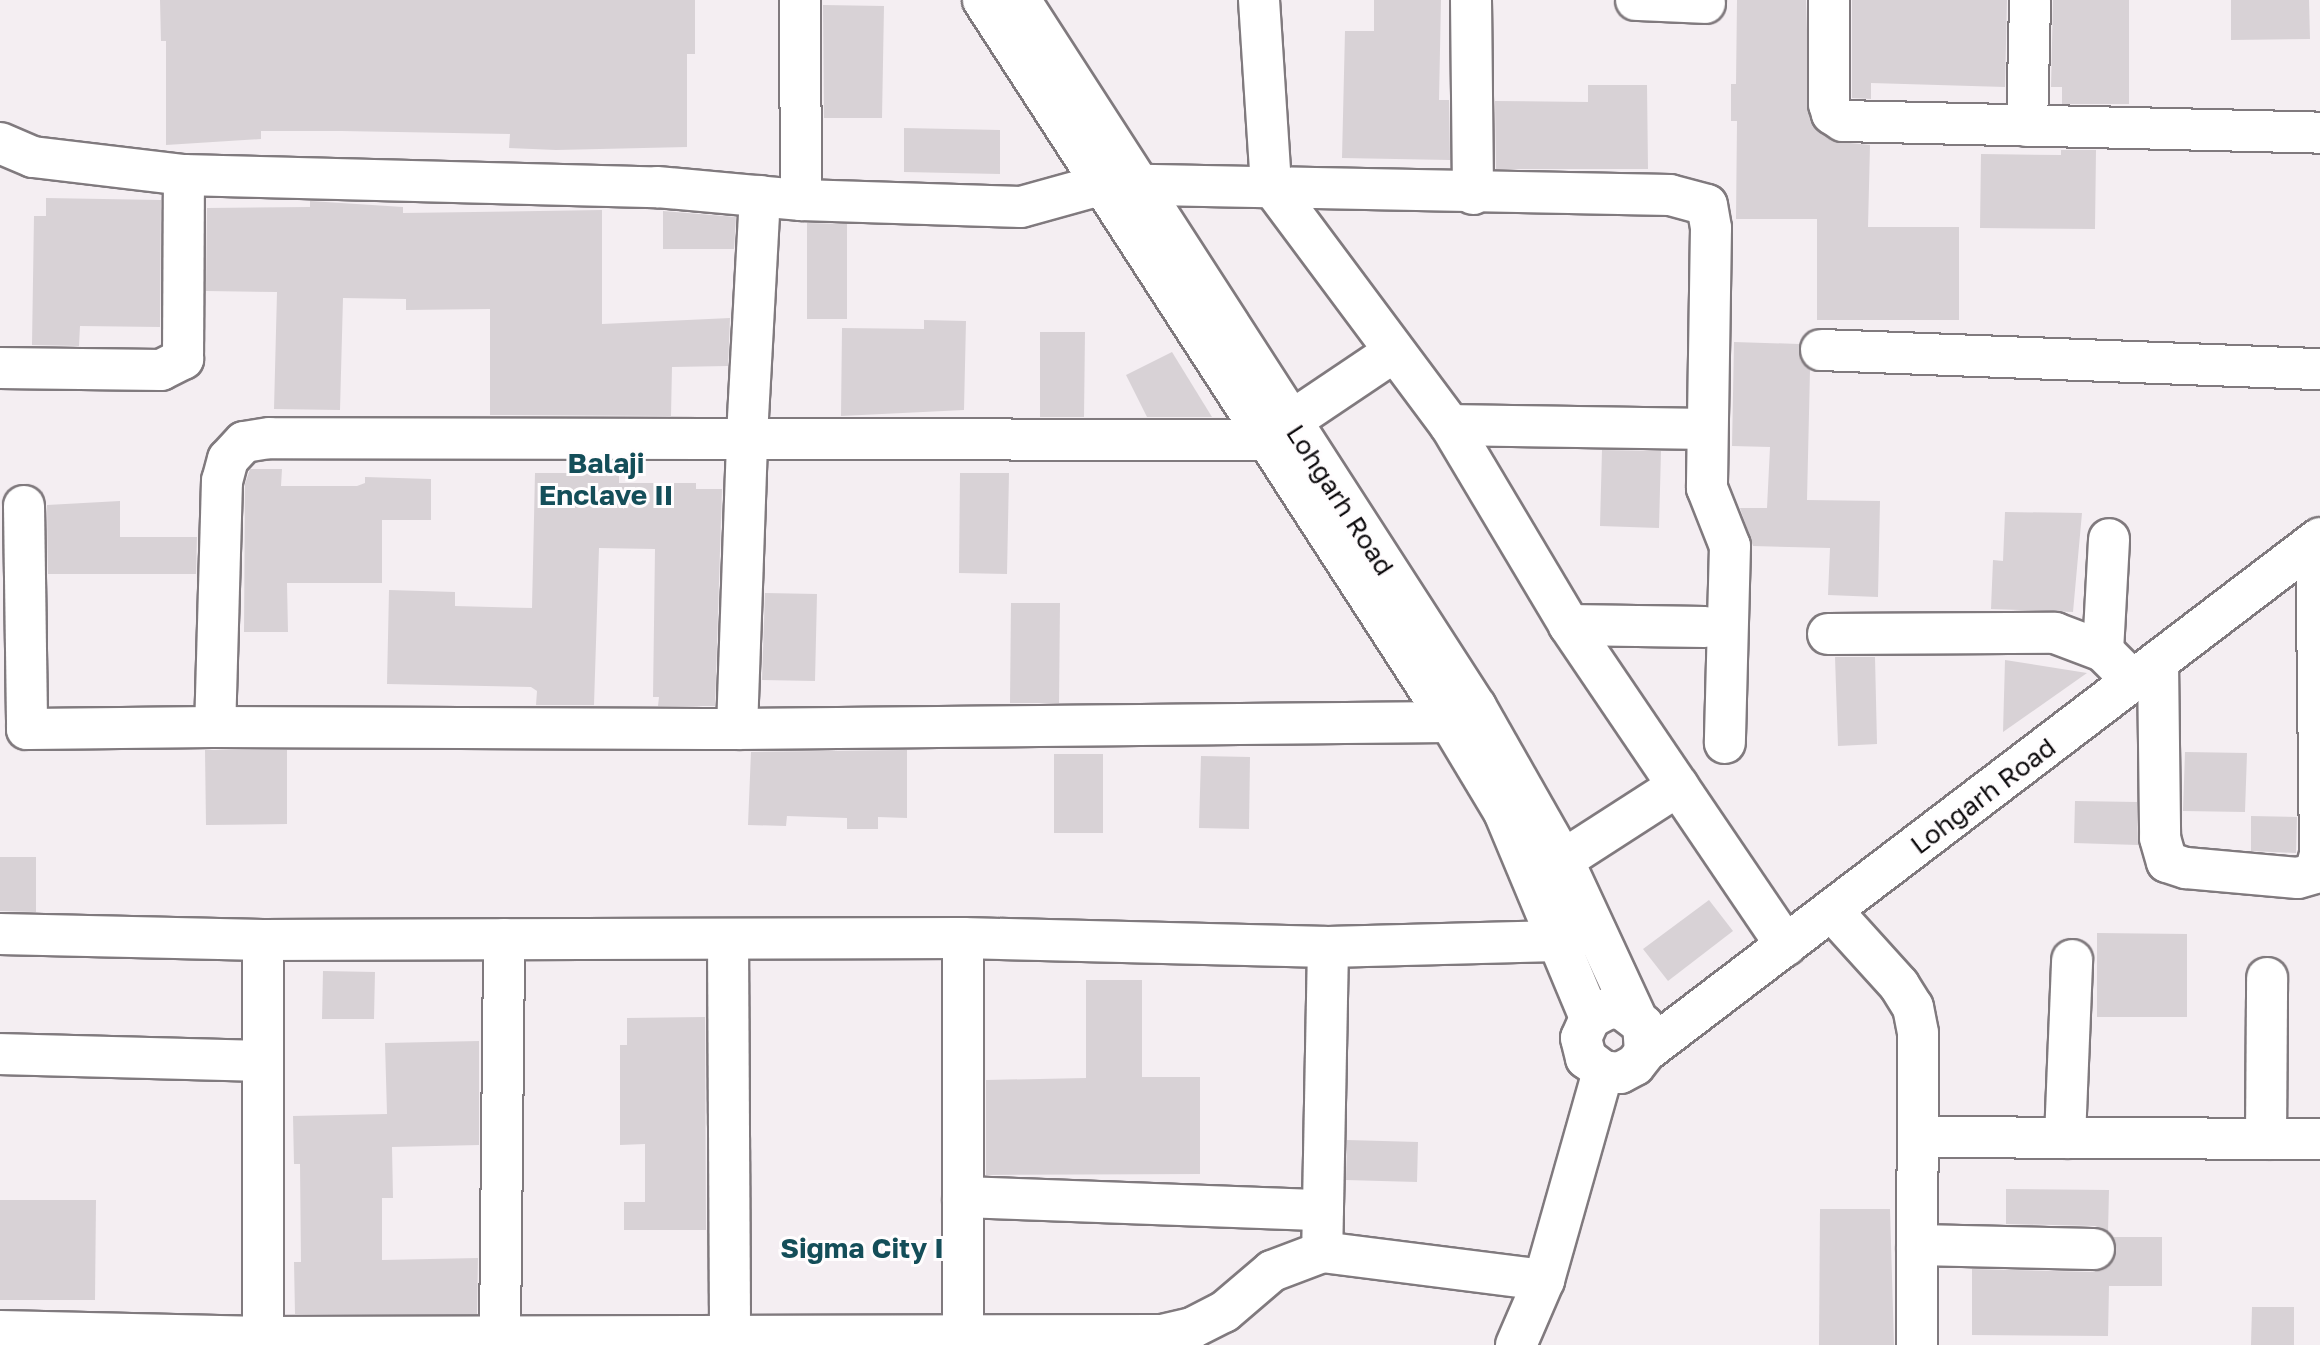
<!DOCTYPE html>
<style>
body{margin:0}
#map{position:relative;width:2320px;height:1345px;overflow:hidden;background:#f4eef2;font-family:"Golos Text",sans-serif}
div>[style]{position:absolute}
.building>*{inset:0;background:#d8d2d6}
.roads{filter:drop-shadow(2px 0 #807a7e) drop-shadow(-2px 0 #807a7e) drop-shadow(0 2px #807a7e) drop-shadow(0 -2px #807a7e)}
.street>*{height:40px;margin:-20px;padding:0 20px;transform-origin:20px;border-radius:20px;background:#fff}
span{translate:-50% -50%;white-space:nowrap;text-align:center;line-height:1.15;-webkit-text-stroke:6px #fffdfe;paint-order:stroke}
.street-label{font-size:26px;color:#0e0c0e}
.neighbourhood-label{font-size:28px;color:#144e59;font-weight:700}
</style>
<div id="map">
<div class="building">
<i style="clip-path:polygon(160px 0,695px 0,695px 54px,687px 54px,687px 147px,556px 150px,509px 148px,510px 134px,341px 131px,261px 131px,261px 139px,166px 145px,166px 41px,161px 41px)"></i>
<i style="clip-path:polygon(1374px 0,1441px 0,1439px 100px,1449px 100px,1450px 160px,1342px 158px,1345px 31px,1374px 31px)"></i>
<i style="clip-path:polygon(1737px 0,1806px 0,1810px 121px,1831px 141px,1870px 145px,1868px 227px,1959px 227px,1959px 320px,1817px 320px,1817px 219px,1736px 219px,1737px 121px,1731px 121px,1731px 84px,1736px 84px)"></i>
<i style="clip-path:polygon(1852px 0,2007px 0,2005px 87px,1871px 83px,1871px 99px,1852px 98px)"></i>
<i style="clip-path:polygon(2053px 0,2129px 0,2129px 104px,2062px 104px,2062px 87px,2051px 87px)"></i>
<i style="clip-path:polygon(2231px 0,2309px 0,2310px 39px,2231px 40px)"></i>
<i style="clip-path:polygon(823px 5px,884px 6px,882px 118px,824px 118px)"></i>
<i style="clip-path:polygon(1588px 85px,1647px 85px,1648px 169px,1496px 169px,1495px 101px,1588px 102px)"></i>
<i style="clip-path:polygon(904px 128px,1000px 130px,1000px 174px,904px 172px)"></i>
<i style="clip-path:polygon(2061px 150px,2096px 150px,2095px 229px,1980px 228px,1981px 154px,2061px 155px)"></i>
<i style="clip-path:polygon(46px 198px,161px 200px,160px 327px,80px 326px,79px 346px,32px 345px,34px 216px,46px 216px)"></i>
<i style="clip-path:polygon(310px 201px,403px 207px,403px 213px,602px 210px,602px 324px,730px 318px,728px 366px,672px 367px,671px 416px,490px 415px,490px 309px,406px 310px,406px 299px,343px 298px,340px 410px,274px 409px,277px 292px,206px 291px,207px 208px,310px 207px)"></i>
<i style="clip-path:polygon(663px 211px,736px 217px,734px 249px,663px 249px)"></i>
<i style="clip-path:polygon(807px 223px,847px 224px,847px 319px,807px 319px)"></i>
<i style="clip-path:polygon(924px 320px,966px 321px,964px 410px,841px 416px,842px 328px,924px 329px)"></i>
<i style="clip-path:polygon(1040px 332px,1085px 332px,1084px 417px,1040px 417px)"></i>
<i style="clip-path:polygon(1734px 342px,1799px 344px,1800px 360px,1810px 370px,1807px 500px,1880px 501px,1878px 597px,1828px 595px,1830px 548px,1753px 546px,1740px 508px,1767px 508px,1770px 447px,1732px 446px)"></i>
<i style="clip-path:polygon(1172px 352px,1212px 417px,1147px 417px,1126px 375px)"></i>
<i style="clip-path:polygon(1602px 450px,1661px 451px,1659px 528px,1600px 526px)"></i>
<i style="clip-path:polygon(250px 469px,282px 469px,281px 486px,357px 486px,365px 483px,365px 477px,431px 479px,431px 520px,382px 520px,382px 583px,287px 583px,288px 632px,244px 632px,245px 484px)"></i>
<i style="clip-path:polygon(535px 473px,619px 473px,619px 483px,696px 483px,696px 489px,722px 489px,715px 706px,658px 706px,659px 697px,653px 697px,655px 549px,599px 548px,594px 705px,536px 705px,537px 691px,531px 687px,387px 684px,389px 590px,455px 592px,455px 606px,532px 608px)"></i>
<i style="clip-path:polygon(960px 473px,1009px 473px,1007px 574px,959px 573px)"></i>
<i style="clip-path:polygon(120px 501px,120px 537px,197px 537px,196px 574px,48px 574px,47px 505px)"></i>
<i style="clip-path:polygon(2005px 512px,2082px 513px,2073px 612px,1991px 609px,1993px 560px,2003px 561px)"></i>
<i style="clip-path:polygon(765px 593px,817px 594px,815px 681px,762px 680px)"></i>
<i style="clip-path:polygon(1011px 603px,1060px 603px,1059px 703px,1010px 703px)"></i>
<i style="clip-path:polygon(1835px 657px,1875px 657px,1877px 744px,1838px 746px)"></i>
<i style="clip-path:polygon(2005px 660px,2087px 673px,2003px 732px)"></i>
<i style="clip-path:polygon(205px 750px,287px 750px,287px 824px,206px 825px)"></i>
<i style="clip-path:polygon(907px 750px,907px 818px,878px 817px,878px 829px,847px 829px,847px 818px,787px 816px,786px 826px,748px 825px,751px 752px)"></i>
<i style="clip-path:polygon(2185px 752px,2247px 753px,2245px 812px,2183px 811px)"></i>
<i style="clip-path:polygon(1054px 754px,1103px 754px,1103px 833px,1054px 833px)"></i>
<i style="clip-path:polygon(1201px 756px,1250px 757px,1249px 829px,1199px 828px)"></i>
<i style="clip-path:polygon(2075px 801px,2137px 802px,2138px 845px,2074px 843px)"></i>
<i style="clip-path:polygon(2251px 816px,2297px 817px,2296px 853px,2251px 851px)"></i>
<i style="clip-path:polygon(0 857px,36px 857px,36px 912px,0 911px)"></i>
<i style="clip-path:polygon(1709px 900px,1733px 931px,1668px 981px,1643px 949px)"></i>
<i style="clip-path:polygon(2097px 933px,2187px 934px,2187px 1017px,2097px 1017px)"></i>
<i style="clip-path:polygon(323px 971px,375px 972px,374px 1019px,322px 1019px)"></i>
<i style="clip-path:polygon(1086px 980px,1142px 980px,1142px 1077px,1200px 1077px,1200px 1174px,986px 1175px,986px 1080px,1086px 1078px)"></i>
<i style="clip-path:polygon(705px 1017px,706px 1230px,624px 1230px,624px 1202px,645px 1202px,645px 1144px,620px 1145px,620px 1045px,627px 1045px,627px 1018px)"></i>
<i style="clip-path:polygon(479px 1041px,479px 1145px,392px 1147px,393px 1198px,382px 1198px,382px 1260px,478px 1258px,477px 1314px,295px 1314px,294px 1262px,301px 1262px,300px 1164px,294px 1164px,293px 1116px,387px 1114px,385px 1043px)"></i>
<i style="clip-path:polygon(1347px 1140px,1418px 1142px,1417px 1182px,1346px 1180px)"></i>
<i style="clip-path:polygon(2006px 1189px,2109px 1190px,2108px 1232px,2095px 1226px,2006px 1224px)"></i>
<i style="clip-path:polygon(0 1200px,96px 1200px,95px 1300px,0 1300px)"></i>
<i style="clip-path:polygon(1820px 1209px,1890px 1209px,1894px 1345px,1819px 1345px)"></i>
<i style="clip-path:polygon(2113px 1237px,2162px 1237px,2162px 1286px,2109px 1286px,2108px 1336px,1972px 1335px,1972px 1269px,2094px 1272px,2114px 1260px)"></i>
<i style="clip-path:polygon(2252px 1307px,2294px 1307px,2294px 1345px,2251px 1345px)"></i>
</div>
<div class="roads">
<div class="street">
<i style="left:983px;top:0;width:860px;rotate:57.1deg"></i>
<i style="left:1450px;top:722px;width:105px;rotate:59deg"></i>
<i style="left:1504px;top:812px;width:223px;rotate:67.3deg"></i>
<i style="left:1020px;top:0;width:841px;rotate:57.18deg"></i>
<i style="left:1476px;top:707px;width:176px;rotate:60.4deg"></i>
<i style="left:1563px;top:860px;width:171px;rotate:65.1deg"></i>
<i style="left:1259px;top:0;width:185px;rotate:86.3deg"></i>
<i style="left:1271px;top:185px;width:299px;rotate:53.3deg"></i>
<i style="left:1450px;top:425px;width:233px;rotate:59.2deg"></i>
<i style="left:1569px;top:625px;width:387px;rotate:55.9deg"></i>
<i style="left:1471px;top:0;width:194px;rotate:89.4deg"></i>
<i style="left:1636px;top:0;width:69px;rotate:2.5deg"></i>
<i style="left:1829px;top:0;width:104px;rotate:90deg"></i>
<i style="left:1829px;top:104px;width:10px;rotate:73deg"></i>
<i style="left:1832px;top:114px;width:13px;rotate:32deg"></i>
<i style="left:1843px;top:121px;width:477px;rotate:1.4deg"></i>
<i style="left:2027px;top:126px;width:126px;rotate:-88.6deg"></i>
<i style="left:0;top:143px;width:36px;rotate:23deg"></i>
<i style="left:33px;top:157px;width:152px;rotate:6.8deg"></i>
<i style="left:184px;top:175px;width:473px;rotate:1.5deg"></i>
<i style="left:657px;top:187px;width:145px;rotate:5.2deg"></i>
<i style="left:801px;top:200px;width:200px;rotate:-90.3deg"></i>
<i style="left:760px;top:196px;width:243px;rotate:93.1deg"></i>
<i style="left:747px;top:439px;width:516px;rotate:0.11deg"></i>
<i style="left:1263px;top:440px;width:158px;rotate:-33.9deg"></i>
<i style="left:801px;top:200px;width:220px;rotate:1.8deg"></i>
<i style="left:1021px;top:207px;width:86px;rotate:-15.5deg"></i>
<i style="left:1104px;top:184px;width:566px;rotate:1.11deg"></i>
<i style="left:1670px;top:195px;width:38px;rotate:15deg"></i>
<i style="left:1707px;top:205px;width:23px;rotate:80deg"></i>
<i style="left:1711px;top:228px;width:260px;rotate:90.9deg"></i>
<i style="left:1707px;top:488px;width:62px;rotate:68.4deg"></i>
<i style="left:1730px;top:546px;width:197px;rotate:91.5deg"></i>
<i style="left:1821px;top:350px;width:499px;rotate:2.2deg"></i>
<i style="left:0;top:368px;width:161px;rotate:0.7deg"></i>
<i style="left:161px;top:370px;width:25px;rotate:-27deg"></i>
<i style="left:183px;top:359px;width:184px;rotate:-89.7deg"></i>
<i style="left:1450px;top:425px;width:255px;rotate:0.9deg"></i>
<i style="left:24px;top:506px;width:223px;rotate:89.2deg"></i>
<i style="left:27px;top:729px;width:188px;rotate:-0.6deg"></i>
<i style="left:1569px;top:625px;width:136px;rotate:0.8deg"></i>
<i style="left:1828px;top:634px;width:227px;rotate:-0.3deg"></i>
<i style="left:2055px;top:633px;width:51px;rotate:20.6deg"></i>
<i style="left:2103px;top:651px;width:42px;rotate:45deg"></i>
<i style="left:2103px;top:651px;width:112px;rotate:-86.9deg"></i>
<i style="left:2158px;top:662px;width:176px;rotate:89.3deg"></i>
<i style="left:2160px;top:838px;width:25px;rotate:74deg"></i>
<i style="left:2167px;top:862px;width:20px;rotate:18deg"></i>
<i style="left:2186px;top:868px;width:112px;rotate:5.1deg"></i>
<i style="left:2298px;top:878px;width:18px;rotate:-16deg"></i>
<i style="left:2315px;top:873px;width:20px;rotate:-75deg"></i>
<i style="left:2320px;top:854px;width:312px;rotate:-90.7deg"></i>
<i style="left:737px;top:729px;width:290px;rotate:-88deg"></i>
<i style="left:747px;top:439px;width:478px;rotate:-179.9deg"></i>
<i style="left:269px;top:438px;width:25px;rotate:171deg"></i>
<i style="left:244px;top:442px;width:23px;rotate:133deg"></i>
<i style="left:228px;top:459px;width:23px;rotate:105deg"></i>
<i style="left:222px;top:481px;width:246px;rotate:91.6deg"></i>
<i style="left:215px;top:727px;width:522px;rotate:0.22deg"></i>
<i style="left:737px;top:729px;width:713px;rotate:-0.56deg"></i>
<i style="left:1450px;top:722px;width:30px;rotate:-30deg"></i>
<i style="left:1563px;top:860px;width:137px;rotate:-32.8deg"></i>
<i style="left:1832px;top:911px;width:100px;rotate:47.8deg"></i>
<i style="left:1899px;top:985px;width:26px;rotate:58deg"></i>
<i style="left:1913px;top:1007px;width:26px;rotate:79deg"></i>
<i style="left:1918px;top:1033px;width:312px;rotate:90.2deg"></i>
<i style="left:0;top:934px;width:263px;rotate:1.3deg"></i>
<i style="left:263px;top:940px;width:700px;rotate:-0.16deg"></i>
<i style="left:963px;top:938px;width:365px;rotate:1.4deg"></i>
<i style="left:1328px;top:947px;width:305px;rotate:91.1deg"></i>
<i style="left:728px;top:940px;width:396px;rotate:89.7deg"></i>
<i style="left:1328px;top:947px;width:229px;rotate:-1.5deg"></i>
<i style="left:1557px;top:941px;width:23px;rotate:-15deg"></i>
<i style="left:1645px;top:1052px;width:27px;rotate:-94deg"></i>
<i style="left:1643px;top:1025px;width:26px;rotate:-143deg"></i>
<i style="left:1622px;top:1009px;width:13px;rotate:-176deg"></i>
<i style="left:1609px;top:1008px;width:21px;rotate:152deg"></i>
<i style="left:1590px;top:1018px;width:22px;rotate:114deg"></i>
<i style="left:1581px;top:1038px;width:21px;rotate:76deg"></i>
<i style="left:1586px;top:1058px;width:21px;rotate:37deg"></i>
<i style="left:1603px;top:1071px;width:17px;rotate:7deg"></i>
<i style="left:1620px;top:1073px;width:17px;rotate:-28deg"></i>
<i style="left:1635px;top:1065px;width:16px;rotate:-52deg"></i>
<i style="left:1645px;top:1052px;width:848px;rotate:-37.29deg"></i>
<i style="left:0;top:1054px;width:262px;rotate:1.5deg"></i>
<i style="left:1919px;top:1137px;width:401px;rotate:0.3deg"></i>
<i style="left:2065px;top:1138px;width:178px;rotate:-87.7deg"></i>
<i style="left:2266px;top:1139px;width:161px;rotate:-89.6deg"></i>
<i style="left:963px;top:1197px;width:360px;rotate:2.1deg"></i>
<i style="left:1917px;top:1245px;width:177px;rotate:1.3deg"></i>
<i style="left:0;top:1331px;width:263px;rotate:1.3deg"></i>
<i style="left:263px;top:1337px;width:899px;rotate:-0.13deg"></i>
<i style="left:1162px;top:1335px;width:31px;rotate:-13deg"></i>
<i style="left:1192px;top:1328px;width:36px;rotate:-27deg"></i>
<i style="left:1224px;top:1312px;width:63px;rotate:-40.5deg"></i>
<i style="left:1272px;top:1271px;width:53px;rotate:-20.8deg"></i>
<i style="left:1322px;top:1252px;width:224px;rotate:7.2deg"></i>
<i style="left:500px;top:1334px;width:395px;rotate:-89.4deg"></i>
<i style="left:963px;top:1338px;width:400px;rotate:-90deg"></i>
<i style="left:263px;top:1345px;width:405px;rotate:-90deg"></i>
<i style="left:1516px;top:1345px;width:71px;rotate:-66.7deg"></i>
<i style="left:1544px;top:1280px;width:217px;rotate:-74.2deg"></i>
</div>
</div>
<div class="street-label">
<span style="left:1340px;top:500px;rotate:57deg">Lohgarh Road</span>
<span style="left:1983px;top:796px;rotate:-37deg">Lohgarh Road</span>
</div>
<div class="neighbourhood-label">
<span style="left:606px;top:479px">Balaji<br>Enclave II</span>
<span style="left:862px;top:1248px">Sigma City I</span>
</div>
</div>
